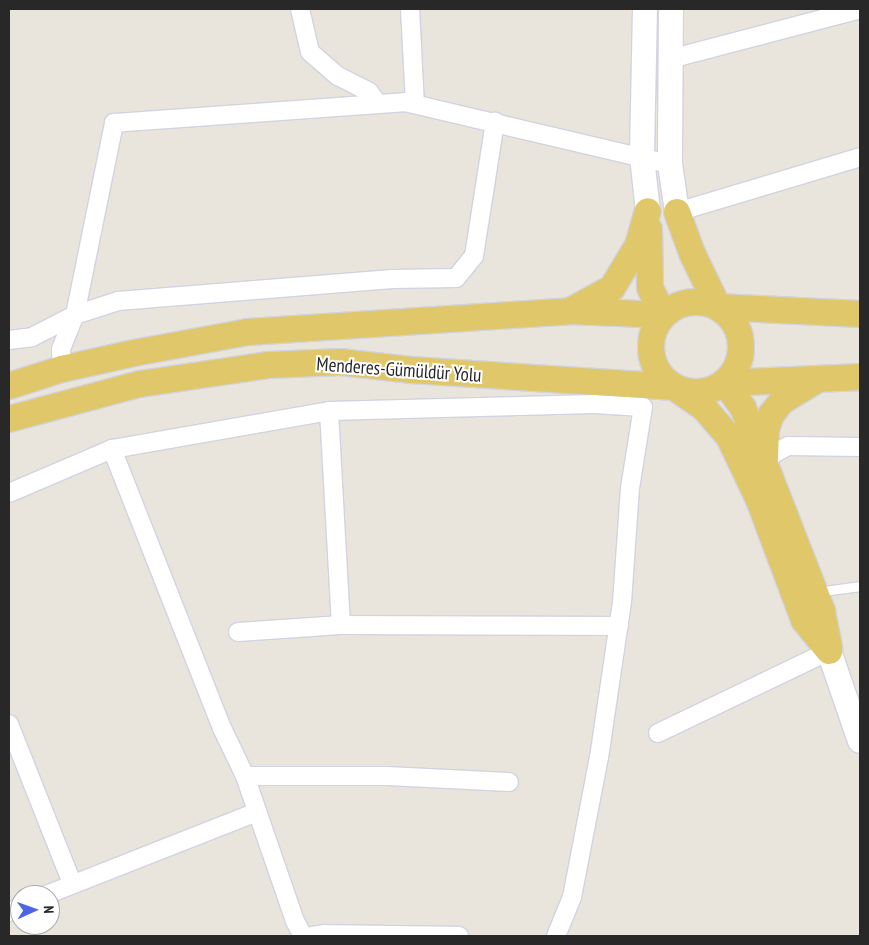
<!DOCTYPE html>
<meta charset="utf-8">
<style>
body{margin:0}
#map{position:relative;width:869px;height:945px;overflow:hidden;background:#e9e4dc;font-family:"PT Sans Narrow",sans-serif}
div>[style]{position:absolute}
.roads{filter:drop-shadow(1px 0 #d1d3e0) drop-shadow(-1px 0 #d1d3e0) drop-shadow(0 1px #d1d3e0) drop-shadow(0 -1px #d1d3e0)}
.lane>*{height:9px;margin:-4.5px;padding:0 4.5px;transform-origin:4.5px;border-radius:4.5px;background:#fff}
.street>*{height:18px;margin:-9px;padding:0 9px;transform-origin:9px;border-radius:9px;background:#fff}
.secondary>*{height:24px;margin:-12px;padding:0 12px;transform-origin:12px;border-radius:12px;background:#fff}
.primary>*{height:26px;margin:-13px;padding:0 13px;transform-origin:13px;border-radius:13px;background:#e0c86a}
.primary>.ring{margin:-13px;padding:0;box-sizing:content-box;background:none;border:26px solid #e0c86a;border-radius:50%}
span{translate:-50% -50%;white-space:nowrap;text-align:center;line-height:1.15;-webkit-text-stroke:4px #fff;paint-order:stroke}
.street-label{font-size:19px;color:#282828}
.frame{position:absolute;inset:0;border:10px solid #282828;pointer-events:none}
.north{position:absolute;left:10px;top:885px;width:50px;height:50px;box-sizing:border-box;background:#fff;border:1px solid #a9a9a9;border-radius:50%;rotate:88deg;font-size:14px;font-weight:700;line-height:20px;text-align:center;color:#282828}
.north::after{content:'';display:block;margin:auto;width:18px;height:22px;background:#4d65e4;clip-path:polygon(50% 0,100% 100%,50% 72%,0 100%)}
</style>
<div id="map">
<div class="roads">
<div class="lane">
<i style="left:816px;top:592px;width:44px;rotate:-7.8deg"></i>
</div>
<div class="street">
<i style="left:300px;top:9px;width:44px;rotate:76.9deg"></i>
<i style="left:310px;top:52px;width:37px;rotate:41deg"></i>
<i style="left:338px;top:76px;width:35px;rotate:27deg"></i>
<i style="left:369px;top:92px;width:15px;rotate:53deg"></i>
<i style="left:410px;top:9px;width:95px;rotate:87deg"></i>
<i style="left:670px;top:59px;width:196px;rotate:-14.7deg"></i>
<i style="left:677px;top:212px;width:191px;rotate:-16.7deg"></i>
<i style="left:9px;top:340px;width:23px;rotate:-7deg"></i>
<i style="left:32px;top:337px;width:48px;rotate:-27.1deg"></i>
<i style="left:75px;top:315px;width:45px;rotate:-18deg"></i>
<i style="left:118px;top:301px;width:275px;rotate:-4.6deg"></i>
<i style="left:392px;top:279px;width:64px;rotate:-0.9deg"></i>
<i style="left:456px;top:278px;width:28px;rotate:-51deg"></i>
<i style="left:474px;top:256px;width:136px;rotate:-81.1deg"></i>
<i style="left:62px;top:369px;width:20px;rotate:-93deg"></i>
<i style="left:61px;top:349px;width:37px;rotate:-68deg"></i>
<i style="left:75px;top:315px;width:196px;rotate:-78.5deg"></i>
<i style="left:114px;top:123px;width:292px;rotate:-4.1deg"></i>
<i style="left:405px;top:102px;width:272px;rotate:13.2deg"></i>
<i style="left:329px;top:411px;width:214px;rotate:86.8deg"></i>
<i style="left:112px;top:449px;width:300px;rotate:68.5deg"></i>
<i style="left:222px;top:728px;width:53px;rotate:64.4deg"></i>
<i style="left:245px;top:776px;width:153px;rotate:71deg"></i>
<i style="left:295px;top:921px;width:17px;rotate:62deg"></i>
<i style="left:765px;top:464px;width:13px;rotate:-51deg"></i>
<i style="left:773px;top:454px;width:17px;rotate:-28deg"></i>
<i style="left:788px;top:446px;width:72px;rotate:0.8deg"></i>
<i style="left:9px;top:493px;width:112px;rotate:-23.1deg"></i>
<i style="left:112px;top:449px;width:220px;rotate:-9.9deg"></i>
<i style="left:329px;top:411px;width:265px;rotate:-1.5deg"></i>
<i style="left:594px;top:404px;width:49px;rotate:3.5deg"></i>
<i style="left:643px;top:407px;width:82px;rotate:99.1deg"></i>
<i style="left:630px;top:488px;width:114px;rotate:94deg"></i>
<i style="left:622px;top:602px;width:157px;rotate:98.4deg"></i>
<i style="left:599px;top:757px;width:143px;rotate:100.9deg"></i>
<i style="left:572px;top:897px;width:42px;rotate:112.3deg"></i>
<i style="left:238px;top:632px;width:103px;rotate:-3.9deg"></i>
<i style="left:341px;top:625px;width:278px;rotate:0.2deg"></i>
<i style="left:9px;top:724px;width:171px;rotate:68.4deg"></i>
<i style="left:658px;top:733px;width:190px;rotate:-25.6deg"></i>
<i style="left:245px;top:776px;width:142px"></i>
<i style="left:387px;top:776px;width:122px;rotate:2.8deg"></i>
<i style="left:46px;top:895px;width:227px;rotate:-21.5deg"></i>
<i style="left:9px;top:912px;width:12px;rotate:-24deg"></i>
<i style="left:312px;top:936px;width:12px;rotate:-9deg"></i>
<i style="left:324px;top:934px;width:135px;rotate:0.8deg"></i>
</div>
<div class="secondary">
<i style="left:645px;top:9px;width:148px;rotate:91.2deg"></i>
<i style="left:642px;top:157px;width:54px;rotate:83.7deg"></i>
<i style="left:671px;top:9px;width:155px;rotate:90.4deg"></i>
<i style="left:670px;top:164px;width:49px;rotate:81.7deg"></i>
<i style="left:829px;top:651px;width:95px;rotate:71deg"></i>
</div>
<div class="primary">
<i style="left:677px;top:212px;width:44px;rotate:69.9deg"></i>
<i style="left:692px;top:253px;width:60px;rotate:64.3deg"></i>
<i style="left:718px;top:307px;width:142px;rotate:2.8deg"></i>
<i style="left:649px;top:229px;width:59px;rotate:89deg"></i>
<i style="left:650px;top:288px;width:30px;rotate:63deg"></i>
<i class="ring" style="left:651px;top:302px;width:64px;height:64px"></i>
<i style="left:572px;top:310px;width:46px;rotate:-28.8deg"></i>
<i style="left:612px;top:288px;width:50px;rotate:-58.8deg"></i>
<i style="left:638px;top:245px;width:35px;rotate:-74deg"></i>
<i style="left:725px;top:383px;width:31px;rotate:54deg"></i>
<i style="left:743px;top:408px;width:218px;rotate:68.7deg"></i>
<i style="left:822px;top:611px;width:38px;rotate:79deg"></i>
<i style="left:725px;top:383px;width:135px;rotate:-2.5deg"></i>
<i style="left:9px;top:386px;width:56px;rotate:-17.8deg"></i>
<i style="left:62px;top:369px;width:74px;rotate:-12.5deg"></i>
<i style="left:134px;top:353px;width:116px;rotate:-10.4deg"></i>
<i style="left:248px;top:332px;width:323px;rotate:-3.7deg"></i>
<i style="left:570px;top:311px;width:94px;rotate:2.4deg"></i>
<i style="left:9px;top:419px;width:136px;rotate:-15deg"></i>
<i style="left:140px;top:384px;width:129px;rotate:-8.4deg"></i>
<i style="left:268px;top:365px;width:72px;rotate:-2.4deg"></i>
<i style="left:340px;top:362px;width:71px;rotate:6.4deg"></i>
<i style="left:411px;top:370px;width:264px;rotate:3.7deg"></i>
<i style="left:674px;top:387px;width:37px;rotate:35deg"></i>
<i style="left:704px;top:408px;width:38px;rotate:49deg"></i>
<i style="left:729px;top:437px;width:70px;rotate:64.5deg"></i>
<i style="left:759px;top:500px;width:128px;rotate:69.4deg"></i>
<i style="left:804px;top:620px;width:40px;rotate:51deg"></i>
<i style="left:765px;top:458px;width:28px;rotate:-88deg"></i>
<i style="left:766px;top:430px;width:16px;rotate:-72deg"></i>
<i style="left:771px;top:415px;width:18px;rotate:-52deg"></i>
<i style="left:782px;top:401px;width:37px;rotate:-31deg"></i>
</div>
</div>
<div class="street-label">
<span style="left:399px;top:370px;rotate:4deg">Menderes-Gümüldür Yolu</span>
</div>
<div class="frame"></div>
<div class="north">N</div>
</div>
